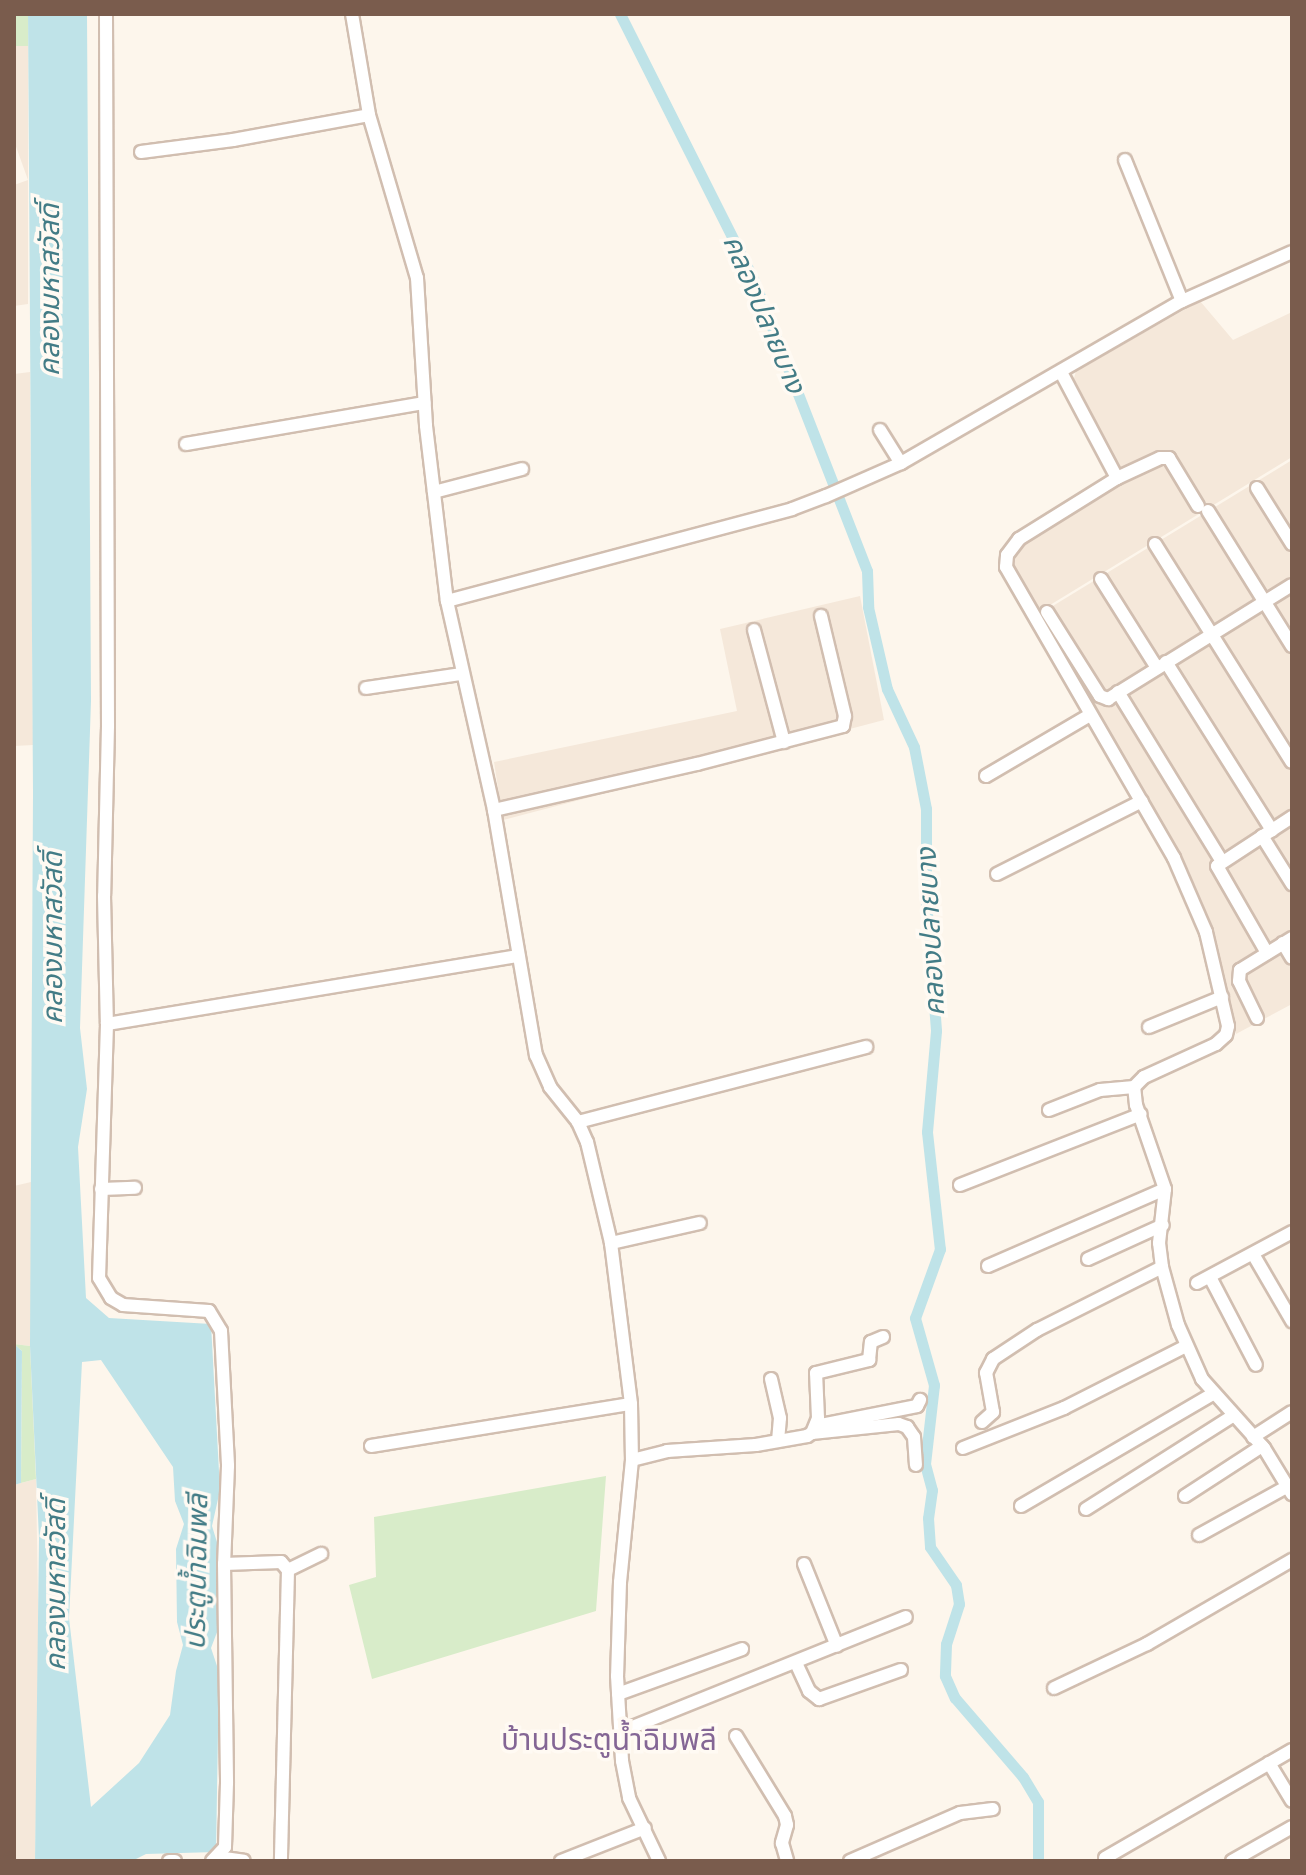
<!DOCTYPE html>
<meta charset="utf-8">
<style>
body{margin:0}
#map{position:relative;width:1306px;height:1875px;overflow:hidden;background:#fdf6ec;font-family:"Roboto Condensed","Noto Sans Thai",sans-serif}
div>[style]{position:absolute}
.residential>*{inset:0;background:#f5e8da}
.green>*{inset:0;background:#d8ecc9}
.water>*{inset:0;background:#bfe3e8}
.canal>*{height:11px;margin:-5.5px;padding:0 5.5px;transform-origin:5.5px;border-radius:5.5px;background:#bfe3e8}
.roads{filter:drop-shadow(2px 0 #d1beb0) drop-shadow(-2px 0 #d1beb0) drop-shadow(0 2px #d1beb0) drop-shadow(0 -2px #d1beb0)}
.minor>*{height:12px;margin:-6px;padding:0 6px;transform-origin:6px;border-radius:6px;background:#fff}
span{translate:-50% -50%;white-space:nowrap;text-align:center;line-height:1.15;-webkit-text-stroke:7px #fffaf3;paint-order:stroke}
.water-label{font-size:28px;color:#437c86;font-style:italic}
.quarter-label{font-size:30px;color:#846695}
.frame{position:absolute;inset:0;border:16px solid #7a5c4d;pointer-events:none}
</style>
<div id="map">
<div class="residential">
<i style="clip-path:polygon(14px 46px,28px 46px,28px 304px,14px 306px,14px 185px,28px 180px,14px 141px)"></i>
<i style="clip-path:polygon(1200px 301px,1233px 340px,1292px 312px,1292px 457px,1037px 613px,1011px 565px,1017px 548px,1113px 487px,1120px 467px,1073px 382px,1076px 371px)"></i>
<i style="clip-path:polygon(30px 372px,33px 745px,14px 746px,14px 374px)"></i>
<i style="clip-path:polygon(1292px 460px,1292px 1004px,1236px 1034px,1205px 915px,1038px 615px)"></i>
<i style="clip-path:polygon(860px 596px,884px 720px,503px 820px,494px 762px,737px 711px,720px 629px)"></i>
<i style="clip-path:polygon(31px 1182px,32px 1322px,30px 1346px,14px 1344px,14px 1186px)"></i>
<i style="clip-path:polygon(36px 1479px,39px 1661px,35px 1861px,14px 1861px,14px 1485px)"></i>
</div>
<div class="green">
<i style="clip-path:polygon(14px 14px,28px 14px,28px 46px,14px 46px)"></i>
<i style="clip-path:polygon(14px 1344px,30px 1346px,36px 1479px,21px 1483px,22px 1351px)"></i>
<i style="clip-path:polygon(606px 1476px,596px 1611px,372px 1679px,349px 1585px,376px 1577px,374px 1517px)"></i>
</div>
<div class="water">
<i style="clip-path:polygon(evenodd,28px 14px,87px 14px,91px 701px,80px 1028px,87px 1089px,78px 1147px,86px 1298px,109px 1318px,211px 1324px,220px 1490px,212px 1526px,220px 1552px,219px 1627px,211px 1648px,219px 1672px,216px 1852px,146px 1854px,132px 1861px,35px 1861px,39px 1538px,30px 1346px,33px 793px,28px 14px,101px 1360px,173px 1467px,175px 1501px,184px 1524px,176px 1549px,177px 1622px,183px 1645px,176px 1671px,170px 1715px,139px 1763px,91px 1807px,69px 1618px,82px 1362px,101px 1360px)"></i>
<i style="clip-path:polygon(14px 1344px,22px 1351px,21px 1483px,14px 1485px)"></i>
</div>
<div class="canal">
<i style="left:620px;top:14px;width:299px;rotate:63.3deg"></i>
<i style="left:754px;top:281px;width:311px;rotate:68.7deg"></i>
<i style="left:867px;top:571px;width:36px;rotate:88deg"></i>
<i style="left:868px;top:607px;width:84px;rotate:77deg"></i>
<i style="left:887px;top:689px;width:64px;rotate:65deg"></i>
<i style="left:914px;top:747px;width:63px;rotate:79deg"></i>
<i style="left:926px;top:809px;width:91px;rotate:90deg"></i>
<i style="left:926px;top:900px;width:131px;rotate:85.6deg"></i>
<i style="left:936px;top:1031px;width:101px;rotate:95.1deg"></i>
<i style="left:927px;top:1132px;width:118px;rotate:83.7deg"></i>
<i style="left:940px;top:1249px;width:73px;rotate:109.9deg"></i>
<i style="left:915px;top:1318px;width:70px;rotate:74.2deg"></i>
<i style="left:934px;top:1385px;width:80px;rotate:96.5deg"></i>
<i style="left:925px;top:1464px;width:27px;rotate:75deg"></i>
<i style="left:932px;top:1490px;width:28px;rotate:98deg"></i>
<i style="left:928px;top:1518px;width:29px;rotate:86deg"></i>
<i style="left:930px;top:1547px;width:46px;rotate:55.6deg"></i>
<i style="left:956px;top:1585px;width:19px;rotate:81deg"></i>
<i style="left:959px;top:1604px;width:42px;rotate:108deg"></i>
<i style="left:946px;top:1644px;width:32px;rotate:92deg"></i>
<i style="left:945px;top:1676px;width:24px;rotate:66deg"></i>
<i style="left:955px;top:1698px;width:104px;rotate:49.3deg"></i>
<i style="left:1023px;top:1777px;width:29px;rotate:59deg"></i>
<i style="left:1038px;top:1802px;width:59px;rotate:90deg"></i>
</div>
<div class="roads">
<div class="minor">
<i style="left:106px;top:14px;width:712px;rotate:89.84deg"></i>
<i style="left:108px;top:726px;width:170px;rotate:91.3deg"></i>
<i style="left:104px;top:896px;width:128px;rotate:88.7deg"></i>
<i style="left:107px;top:1024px;width:254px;rotate:91.8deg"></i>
<i style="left:99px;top:1278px;width:23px;rotate:59deg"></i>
<i style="left:111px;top:1298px;width:14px;rotate:30deg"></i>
<i style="left:123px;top:1305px;width:86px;rotate:4deg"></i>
<i style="left:209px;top:1311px;width:23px;rotate:59deg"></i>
<i style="left:221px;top:1331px;width:135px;rotate:87deg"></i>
<i style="left:228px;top:1466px;width:98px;rotate:92.3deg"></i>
<i style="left:224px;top:1564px;width:219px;rotate:89.2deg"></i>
<i style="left:227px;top:1783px;width:64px;rotate:91.8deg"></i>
<i style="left:225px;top:1847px;width:19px;rotate:133deg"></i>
<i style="left:352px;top:14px;width:102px;rotate:80.4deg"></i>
<i style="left:369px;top:115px;width:170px;rotate:73.6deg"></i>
<i style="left:417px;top:278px;width:148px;rotate:86.5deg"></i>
<i style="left:426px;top:426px;width:176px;rotate:83.2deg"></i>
<i style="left:447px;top:601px;width:214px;rotate:77.3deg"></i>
<i style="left:494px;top:810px;width:249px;rotate:80.3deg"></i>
<i style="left:536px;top:1055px;width:35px;rotate:66deg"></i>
<i style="left:550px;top:1087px;width:45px;rotate:51.3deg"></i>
<i style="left:578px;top:1122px;width:22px;rotate:66deg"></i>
<i style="left:587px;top:1142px;width:104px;rotate:76.6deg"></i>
<i style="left:611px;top:1243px;width:162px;rotate:82.9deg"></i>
<i style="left:631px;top:1404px;width:56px;rotate:89deg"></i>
<i style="left:632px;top:1460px;width:123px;rotate:95.6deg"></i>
<i style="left:620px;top:1582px;width:94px;rotate:91.8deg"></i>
<i style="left:617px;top:1676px;width:85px;rotate:86.6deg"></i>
<i style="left:622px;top:1761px;width:38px;rotate:79deg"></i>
<i style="left:629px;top:1798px;width:70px;rotate:64.5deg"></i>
<i style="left:141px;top:152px;width:93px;rotate:-7.4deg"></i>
<i style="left:233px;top:140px;width:138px;rotate:-10.4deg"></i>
<i style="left:1125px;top:160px;width:152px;rotate:68deg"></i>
<i style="left:880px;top:430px;width:39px;rotate:58deg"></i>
<i style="left:186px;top:444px;width:242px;rotate:-9.8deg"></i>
<i style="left:1117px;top:478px;width:47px;rotate:-24.9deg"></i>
<i style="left:1160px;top:458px;width:9px"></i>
<i style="left:1169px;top:458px;width:56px;rotate:58.9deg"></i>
<i style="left:1257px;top:488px;width:66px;rotate:58deg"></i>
<i style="left:434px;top:492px;width:91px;rotate:-14.6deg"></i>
<i style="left:1208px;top:511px;width:159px;rotate:58.1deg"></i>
<i style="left:1155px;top:544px;width:257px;rotate:57.9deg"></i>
<i style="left:1101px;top:579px;width:105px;rotate:57.8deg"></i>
<i style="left:447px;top:601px;width:357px;rotate:-14.9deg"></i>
<i style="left:792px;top:509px;width:36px;rotate:-21deg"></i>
<i style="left:826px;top:496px;width:82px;rotate:-23.7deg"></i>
<i style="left:901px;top:463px;width:324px;rotate:-30deg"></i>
<i style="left:1182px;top:301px;width:120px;rotate:-24deg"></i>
<i style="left:1047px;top:612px;width:99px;rotate:57.8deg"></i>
<i style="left:1100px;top:696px;width:9px;rotate:21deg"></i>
<i style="left:1108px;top:699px;width:216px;rotate:-31.8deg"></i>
<i style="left:754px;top:630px;width:116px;rotate:75deg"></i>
<i style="left:1166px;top:662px;width:199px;rotate:57.8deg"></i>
<i style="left:366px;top:688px;width:96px;rotate:-8.4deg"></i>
<i style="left:1118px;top:692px;width:197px;rotate:58.5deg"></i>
<i style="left:986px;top:776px;width:121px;rotate:-30.4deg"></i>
<i style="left:494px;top:810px;width:208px;rotate:-12.8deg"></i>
<i style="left:697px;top:764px;width:151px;rotate:-14.6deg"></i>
<i style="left:843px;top:726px;width:10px;rotate:-79deg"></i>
<i style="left:845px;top:716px;width:103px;rotate:-103.5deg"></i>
<i style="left:1262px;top:836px;width:57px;rotate:58deg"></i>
<i style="left:997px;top:874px;width:162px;rotate:-26.7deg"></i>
<i style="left:1283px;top:943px;width:17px;rotate:59deg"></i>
<i style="left:1267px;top:953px;width:100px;rotate:-119.9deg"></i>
<i style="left:1217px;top:866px;width:90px;rotate:-33.2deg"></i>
<i style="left:1257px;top:1018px;width:41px;rotate:-115.9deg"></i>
<i style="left:1239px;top:981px;width:11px;rotate:-85deg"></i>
<i style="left:1240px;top:970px;width:61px;rotate:-31.6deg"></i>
<i style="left:107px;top:1024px;width:417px;rotate:-9.4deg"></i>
<i style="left:1149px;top:1027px;width:79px;rotate:-22.3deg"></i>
<i style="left:1049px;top:1110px;width:55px;rotate:-21.4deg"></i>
<i style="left:1100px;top:1090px;width:34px;rotate:-5deg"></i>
<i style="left:578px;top:1122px;width:298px;rotate:-14.6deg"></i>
<i style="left:960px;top:1185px;width:194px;rotate:-21.4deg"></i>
<i style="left:101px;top:1189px;width:34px;rotate:-2deg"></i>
<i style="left:611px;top:1243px;width:91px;rotate:-12.7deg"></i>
<i style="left:1253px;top:1254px;width:78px;rotate:59.8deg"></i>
<i style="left:1088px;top:1259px;width:82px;rotate:-24.4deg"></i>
<i style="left:988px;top:1266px;width:193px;rotate:-23.5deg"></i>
<i style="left:1162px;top:1267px;width:60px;rotate:74.6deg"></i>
<i style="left:1178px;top:1325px;width:59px;rotate:66deg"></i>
<i style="left:1202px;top:1379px;width:93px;rotate:48.1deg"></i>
<i style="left:1264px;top:1448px;width:54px;rotate:58.7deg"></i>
<i style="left:1210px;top:1277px;width:99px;rotate:62.4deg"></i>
<i style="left:1197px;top:1283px;width:108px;rotate:-28.2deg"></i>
<i style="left:771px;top:1379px;width:40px;rotate:77deg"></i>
<i style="left:780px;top:1418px;width:23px;rotate:95deg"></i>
<i style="left:982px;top:1422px;width:15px;rotate:-42deg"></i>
<i style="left:993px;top:1412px;width:40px;rotate:-100deg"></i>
<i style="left:986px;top:1373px;width:16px;rotate:-63deg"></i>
<i style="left:993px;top:1359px;width:53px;rotate:-33.4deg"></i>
<i style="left:1037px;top:1330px;width:140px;rotate:-26.7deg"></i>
<i style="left:1162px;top:1267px;width:24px;rotate:-97deg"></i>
<i style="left:1159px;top:1243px;width:54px;rotate:-83.7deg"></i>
<i style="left:1165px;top:1189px;width:89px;rotate:-109deg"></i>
<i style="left:1136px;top:1105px;width:18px;rotate:-96deg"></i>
<i style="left:1134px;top:1087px;width:14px;rotate:-45deg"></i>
<i style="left:1144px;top:1077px;width:79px;rotate:-24.6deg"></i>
<i style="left:1216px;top:1044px;width:13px;rotate:-42deg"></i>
<i style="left:1226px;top:1035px;width:9px;rotate:-77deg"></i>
<i style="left:1228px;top:1026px;width:97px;rotate:-103.2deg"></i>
<i style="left:1206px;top:932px;width:81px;rotate:-113.4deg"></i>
<i style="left:1174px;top:858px;width:336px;rotate:-120deg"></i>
<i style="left:1006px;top:567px;width:12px;rotate:-85deg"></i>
<i style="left:1007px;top:555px;width:20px;rotate:-53deg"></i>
<i style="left:1019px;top:539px;width:115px;rotate:-31.9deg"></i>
<i style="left:1117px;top:478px;width:118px;rotate:-117.9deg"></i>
<i style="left:816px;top:1426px;width:103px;rotate:-11.2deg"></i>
<i style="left:917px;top:1406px;width:7px;rotate:-63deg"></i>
<i style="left:812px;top:1433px;width:87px;rotate:-5.9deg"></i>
<i style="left:899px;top:1424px;width:9px;rotate:21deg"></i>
<i style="left:907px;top:1427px;width:12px;rotate:55deg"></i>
<i style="left:914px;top:1437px;width:28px;rotate:86deg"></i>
<i style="left:1253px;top:1437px;width:46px;rotate:-32.7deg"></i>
<i style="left:371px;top:1446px;width:263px;rotate:-9.2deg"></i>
<i style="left:963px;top:1448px;width:109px;rotate:-21.6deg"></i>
<i style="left:1064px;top:1408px;width:137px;rotate:-26.9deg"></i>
<i style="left:632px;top:1460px;width:36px;rotate:-14deg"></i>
<i style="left:667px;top:1451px;width:89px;rotate:-3.9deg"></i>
<i style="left:756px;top:1445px;width:52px;rotate:-10deg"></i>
<i style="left:807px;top:1436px;width:6px;rotate:-31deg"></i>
<i style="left:812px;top:1433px;width:16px;rotate:-68deg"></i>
<i style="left:818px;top:1418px;width:45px;rotate:-92.5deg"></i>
<i style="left:816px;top:1373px;width:55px;rotate:-13.8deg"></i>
<i style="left:869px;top:1360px;width:18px;rotate:-84deg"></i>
<i style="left:871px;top:1342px;width:13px;rotate:-23deg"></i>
<i style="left:1185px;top:1496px;width:92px;rotate:-33deg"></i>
<i style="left:1021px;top:1506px;width:222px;rotate:-30.3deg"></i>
<i style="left:1086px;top:1509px;width:175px;rotate:-32.4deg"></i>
<i style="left:1199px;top:1535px;width:102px;rotate:-28.8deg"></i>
<i style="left:224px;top:1564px;width:57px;rotate:-2deg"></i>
<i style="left:281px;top:1562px;width:11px;rotate:49deg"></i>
<i style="left:288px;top:1570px;width:291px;rotate:91.4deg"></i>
<i style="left:804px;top:1564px;width:88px;rotate:68.1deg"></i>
<i style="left:288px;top:1570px;width:37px;rotate:-26deg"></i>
<i style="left:796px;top:1663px;width:31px;rotate:65deg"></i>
<i style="left:809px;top:1691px;width:13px;rotate:39deg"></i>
<i style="left:819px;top:1699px;width:87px;rotate:-19.5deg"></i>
<i style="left:1054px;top:1688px;width:103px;rotate:-25.3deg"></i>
<i style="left:1147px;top:1644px;width:168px;rotate:-30.1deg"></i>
<i style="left:618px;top:1694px;width:132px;rotate:-19.9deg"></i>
<i style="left:620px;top:1732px;width:308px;rotate:-21.9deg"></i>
<i style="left:736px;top:1736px;width:94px;rotate:58.5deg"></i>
<i style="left:785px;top:1816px;width:9px;rotate:77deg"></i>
<i style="left:787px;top:1825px;width:19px;rotate:106deg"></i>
<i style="left:782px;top:1843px;width:19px;rotate:74deg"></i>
<i style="left:1269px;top:1763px;width:44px;rotate:58.8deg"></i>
<i style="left:217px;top:1857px;width:27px;rotate:8deg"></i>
<i style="left:1105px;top:1858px;width:216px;rotate:-30deg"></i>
<i style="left:169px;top:1861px;width:6px"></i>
<i style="left:561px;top:1861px;width:90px;rotate:-21.4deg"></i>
<i style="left:850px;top:1861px;width:120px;rotate:-23.6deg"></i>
<i style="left:960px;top:1813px;width:33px;rotate:-7deg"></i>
<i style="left:1232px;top:1861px;width:69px;rotate:-29.5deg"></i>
</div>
</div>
<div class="water-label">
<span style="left:50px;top:290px;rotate:-90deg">คลองมหาสวัสดิ์</span>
<span style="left:764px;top:314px;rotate:67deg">คลองปลายบาง</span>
<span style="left:931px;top:932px;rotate:-93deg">คลองปลายบาง</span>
<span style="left:53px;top:938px;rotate:-90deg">คลองมหาสวัสดิ์</span>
<span style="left:197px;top:1572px;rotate:-89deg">ประตูน้ำฉิมพลี</span>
<span style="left:56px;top:1585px;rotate:-90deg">คลองมหาสวัสดิ์</span>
</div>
<div class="quarter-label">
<span style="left:609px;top:1740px">บ้านประตูน้ำฉิมพลี</span>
</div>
<div class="frame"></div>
</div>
